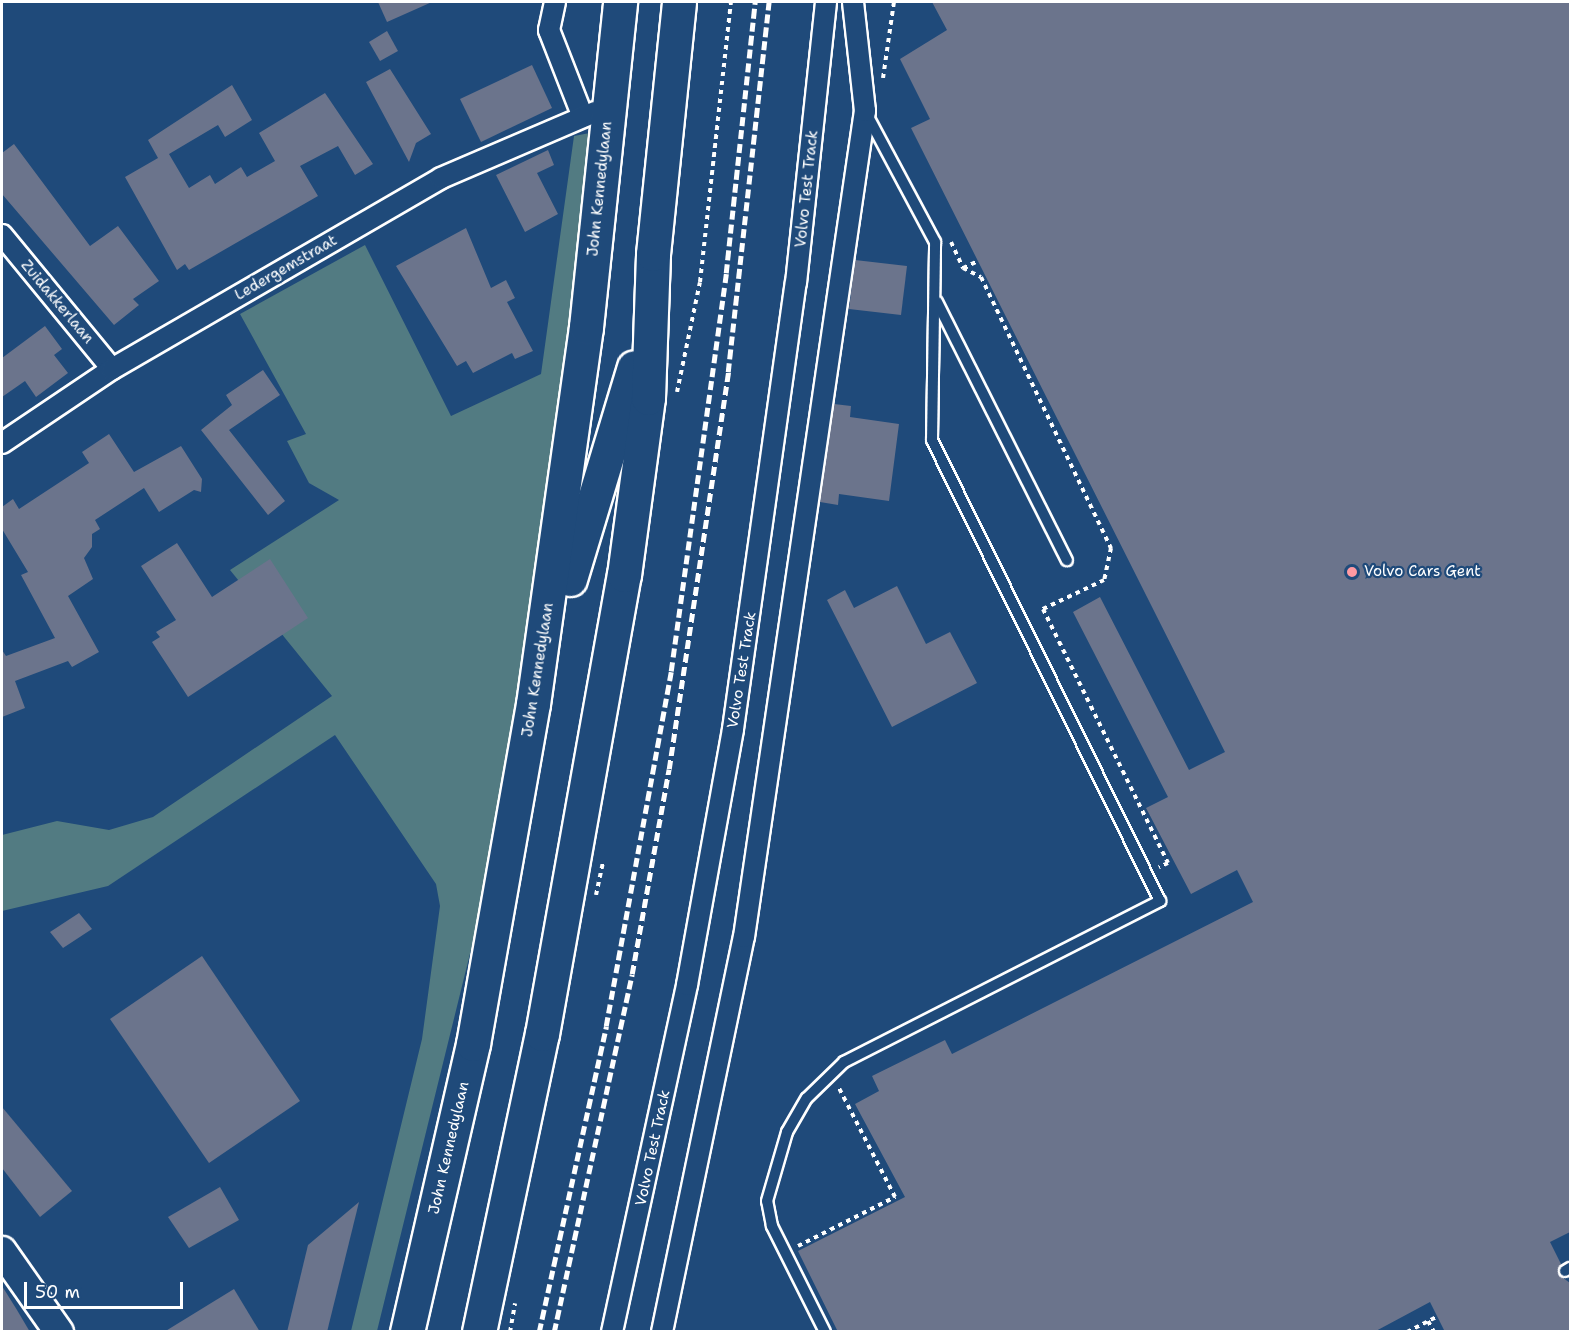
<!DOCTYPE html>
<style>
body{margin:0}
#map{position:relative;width:1572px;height:1333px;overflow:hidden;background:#1f4a7a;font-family:"Shantell Sans",sans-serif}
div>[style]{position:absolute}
.green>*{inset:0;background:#527b82}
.building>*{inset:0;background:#6b748c}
.path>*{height:4px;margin-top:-2px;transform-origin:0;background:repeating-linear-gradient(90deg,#fff 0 4.5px,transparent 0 9px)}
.roads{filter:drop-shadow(2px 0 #fff) drop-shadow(-2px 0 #fff) drop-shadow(0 2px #fff) drop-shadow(0 -2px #fff)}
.lane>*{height:10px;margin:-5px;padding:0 5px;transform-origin:5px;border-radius:5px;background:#1f4a7a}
.street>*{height:20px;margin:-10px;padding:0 10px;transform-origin:10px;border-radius:10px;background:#1f4a7a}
.secondary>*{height:28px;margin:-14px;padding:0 14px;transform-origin:14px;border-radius:14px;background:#1f4a7a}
.highway>*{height:33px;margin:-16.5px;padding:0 16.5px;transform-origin:16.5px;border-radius:16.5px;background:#1f4a7a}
.rail>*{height:4.5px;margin-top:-2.25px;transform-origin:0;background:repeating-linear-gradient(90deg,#fff 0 9px,transparent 0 13.5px)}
.dots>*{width:16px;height:16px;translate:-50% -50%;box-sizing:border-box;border:3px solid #1f4a7a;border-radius:50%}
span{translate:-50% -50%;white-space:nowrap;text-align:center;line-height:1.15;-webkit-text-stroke:4.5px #1f4a7a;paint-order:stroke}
.street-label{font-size:15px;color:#fff}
.poi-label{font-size:15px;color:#fff}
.left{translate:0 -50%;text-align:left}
.frame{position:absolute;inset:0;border:3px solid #fff;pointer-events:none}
.scale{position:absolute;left:24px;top:1282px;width:159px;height:27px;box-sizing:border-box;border:3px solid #fff;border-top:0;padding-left:8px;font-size:18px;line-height:21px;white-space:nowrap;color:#fff;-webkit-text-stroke:4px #1f4a7a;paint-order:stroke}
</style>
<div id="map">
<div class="green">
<i style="clip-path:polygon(595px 132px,544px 548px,480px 913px,377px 1331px,351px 1331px,422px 1039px,440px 906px,436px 884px,335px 735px,108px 886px,2px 911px,2px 835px,57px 821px,109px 830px,153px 817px,332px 696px,230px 570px,339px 500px,309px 483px,287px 441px,306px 434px,240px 314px,365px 245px,451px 416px,541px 374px,574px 136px)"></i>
</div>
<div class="building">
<i style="clip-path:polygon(378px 2px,432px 2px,387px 22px)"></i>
<i style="clip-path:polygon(932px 2px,1570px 2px,1570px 1232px,1550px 1242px,1561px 1264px,1558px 1274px,1570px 1283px,1570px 1332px,1445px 1332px,1430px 1302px,1374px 1332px,838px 1332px,798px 1251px,905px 1197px,855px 1104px,879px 1091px,872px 1076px,945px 1040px,952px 1054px,1253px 902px,1237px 870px,1191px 894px,1146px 808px,1168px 797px,1073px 612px,1100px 597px,1189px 770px,1225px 752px,911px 128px,930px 119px,900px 59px,947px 30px)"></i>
<i style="clip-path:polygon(387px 31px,398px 51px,380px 61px,369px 42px)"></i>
<i style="clip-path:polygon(532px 65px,552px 108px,481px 142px,460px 99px)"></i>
<i style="clip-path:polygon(390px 69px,431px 134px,416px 143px,409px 162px,366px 82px)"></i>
<i style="clip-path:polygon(232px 85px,252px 120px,225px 137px,218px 125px,169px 154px,189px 188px,210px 175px,215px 184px,241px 167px,247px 177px,275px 161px,259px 133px,325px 93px,373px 164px,355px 175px,338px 146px,300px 166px,318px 196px,189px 270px,185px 264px,177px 270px,125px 177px,158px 158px,148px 140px)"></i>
<i style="clip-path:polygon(14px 144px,90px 246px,118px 226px,159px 281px,133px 299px,139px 305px,114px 325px,2px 194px,2px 153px)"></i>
<i style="clip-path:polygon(548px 150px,554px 165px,537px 173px,558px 214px,525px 232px,496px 175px)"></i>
<i style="clip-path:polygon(466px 228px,491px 288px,506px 280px,515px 298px,507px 302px,533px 351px,515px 359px,512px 353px,473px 373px,466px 361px,457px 366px,396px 266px)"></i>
<i style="clip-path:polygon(855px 260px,907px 266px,901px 315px,849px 309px)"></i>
<i style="clip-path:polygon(45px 326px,62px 349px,54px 355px,68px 373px,36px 397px,25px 381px,2px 397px,2px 358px)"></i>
<i style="clip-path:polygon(263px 370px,280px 395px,229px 430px,285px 501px,268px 515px,201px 430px,232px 405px,226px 395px)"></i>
<i style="clip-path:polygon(834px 404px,851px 406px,850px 417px,899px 424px,889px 501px,839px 494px,838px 505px,820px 502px)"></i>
<i style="clip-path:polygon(109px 434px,134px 472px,181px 446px,202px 479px,201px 492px,194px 490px,159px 512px,144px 488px,95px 520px,100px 529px,92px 534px,92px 547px,84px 558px,93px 579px,68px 596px,99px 652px,72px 667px,68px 661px,15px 681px,25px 708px,2px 717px,2px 650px,6px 656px,55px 638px,21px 575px,28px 572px,2px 529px,2px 507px,13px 499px,19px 509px,89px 463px,82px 452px)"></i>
<i style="clip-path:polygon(177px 543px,212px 597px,270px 559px,308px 618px,188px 697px,152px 642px,160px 637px,156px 632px,176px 620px,141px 566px)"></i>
<i style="clip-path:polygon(897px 586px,926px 644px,950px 632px,977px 683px,892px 727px,827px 600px,845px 590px,854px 608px)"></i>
<i style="clip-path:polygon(79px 913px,92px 929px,63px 948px,50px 932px)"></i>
<i style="clip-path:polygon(202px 956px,300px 1101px,209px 1163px,110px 1019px)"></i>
<i style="clip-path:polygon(2px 1107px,72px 1191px,40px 1217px,2px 1168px)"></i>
<i style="clip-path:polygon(220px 1187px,239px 1220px,189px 1248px,168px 1217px)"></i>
<i style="clip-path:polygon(359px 1202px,327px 1332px,287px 1332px,308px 1245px)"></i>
<i style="clip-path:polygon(2px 1286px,17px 1310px,30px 1332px,2px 1332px)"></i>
<i style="clip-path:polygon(234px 1289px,260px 1332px,164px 1332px)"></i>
</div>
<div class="path">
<i style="left:883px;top:78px;width:77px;rotate:-81.8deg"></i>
<i style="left:951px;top:242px;width:29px;rotate:65deg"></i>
<i style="left:963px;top:268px;width:14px;rotate:-25deg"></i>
<i style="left:963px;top:268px;width:20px;rotate:27deg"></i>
<i style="left:981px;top:277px;width:301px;rotate:64.4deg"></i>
<i style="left:1111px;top:548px;width:33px;rotate:102deg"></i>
<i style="left:1104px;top:580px;width:68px;rotate:154.6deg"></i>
<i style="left:1043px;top:609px;width:283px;rotate:63.8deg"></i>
<i style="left:1168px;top:863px;width:10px;rotate:156deg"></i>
<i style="left:677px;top:392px;width:112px;rotate:-78.2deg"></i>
<i style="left:700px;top:282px;width:282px;rotate:-83.7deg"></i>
<i style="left:596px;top:895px;width:35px;rotate:-78deg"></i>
<i style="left:798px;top:1246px;width:109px;rotate:-26.8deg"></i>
<i style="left:895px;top:1197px;width:123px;rotate:-117.2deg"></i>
<i style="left:1428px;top:1321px;width:13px;rotate:61deg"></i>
<i style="left:510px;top:1332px;width:29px;rotate:-80deg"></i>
<i style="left:1407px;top:1332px;width:34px;rotate:-27deg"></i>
</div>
<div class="roads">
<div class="lane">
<i style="left:937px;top:302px;width:289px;rotate:63.3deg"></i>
<i style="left:1565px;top:1271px;width:6px;rotate:-31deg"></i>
<i style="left:825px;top:1332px;width:119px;rotate:-116.6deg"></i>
<i style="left:772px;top:1226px;width:25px;rotate:-101deg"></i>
<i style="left:767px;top:1201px;width:72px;rotate:-73.8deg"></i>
<i style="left:787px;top:1132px;width:39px;rotate:-60deg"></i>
<i style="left:807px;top:1098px;width:52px;rotate:-44.2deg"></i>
<i style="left:844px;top:1062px;width:355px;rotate:-27deg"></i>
<i style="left:1160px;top:901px;width:514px;rotate:-116.32deg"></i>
<i style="left:932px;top:440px;width:198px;rotate:-89.1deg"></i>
<i style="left:935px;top:242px;width:146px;rotate:-118.1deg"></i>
</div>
<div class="street">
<i style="left:555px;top:2px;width:29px;rotate:102deg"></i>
<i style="left:549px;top:30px;width:93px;rotate:68.7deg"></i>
<i style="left:2px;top:235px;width:173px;rotate:50.6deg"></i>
<i style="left:2px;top:443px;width:133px;rotate:-33.9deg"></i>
<i style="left:112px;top:369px;width:380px;rotate:-30.1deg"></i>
<i style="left:441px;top:178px;width:168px;rotate:-23.2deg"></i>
<i style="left:612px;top:1332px;width:355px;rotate:-77.8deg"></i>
<i style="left:687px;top:985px;width:260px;rotate:-79.8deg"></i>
<i style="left:733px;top:729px;width:450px;rotate:-82deg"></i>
<i style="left:796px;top:283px;width:283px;rotate:-83.9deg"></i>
<i style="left:662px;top:1332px;width:403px;rotate:-78.3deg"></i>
<i style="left:744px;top:937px;width:835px;rotate:-81.67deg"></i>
<i style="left:865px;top:111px;width:110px;rotate:-96.3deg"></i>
</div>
<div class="secondary">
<i style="left:2px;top:1251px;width:99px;rotate:54.9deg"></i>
</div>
<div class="highway">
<i style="left:570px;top:579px;width:221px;rotate:-73.2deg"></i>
<i style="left:407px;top:1332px;width:295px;rotate:-77.1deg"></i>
<i style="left:473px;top:1044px;width:345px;rotate:-80deg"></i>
<i style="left:533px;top:704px;width:381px;rotate:-82deg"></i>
<i style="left:586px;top:327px;width:327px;rotate:-84deg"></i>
<i style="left:479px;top:1332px;width:305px;rotate:-78.1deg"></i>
<i style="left:542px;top:1034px;width:466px;rotate:-79.9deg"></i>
<i style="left:624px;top:575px;width:179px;rotate:-82.3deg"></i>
<i style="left:648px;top:398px;width:144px;rotate:-88deg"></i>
<i style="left:653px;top:254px;width:253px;rotate:-84.1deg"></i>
</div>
</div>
<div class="rail">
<i style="left:539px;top:1332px;width:313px;rotate:-77.6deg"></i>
<i style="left:606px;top:1026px;width:361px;rotate:-79.6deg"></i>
<i style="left:671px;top:671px;width:402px;rotate:-82.1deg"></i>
<i style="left:726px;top:273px;width:273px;rotate:-83.9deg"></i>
<i style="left:554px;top:1332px;width:366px;rotate:-77.7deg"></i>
<i style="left:632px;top:974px;width:208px;rotate:-79.8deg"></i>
<i style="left:669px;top:769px;width:401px;rotate:-81.5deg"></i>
<i style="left:728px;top:372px;width:372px;rotate:-83.7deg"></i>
</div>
<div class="dots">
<i style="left:1352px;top:572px;background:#ff9aa2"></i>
</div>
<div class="street-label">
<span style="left:600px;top:189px;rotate:-84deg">John Kennedylaan</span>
<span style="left:807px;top:189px;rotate:-84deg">Volvo Test Track</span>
<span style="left:286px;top:268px;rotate:-30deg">Ledergemstraat</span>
<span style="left:57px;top:302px;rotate:50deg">Zuidakkerlaan</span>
<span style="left:538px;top:670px;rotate:-81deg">John Kennedylaan</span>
<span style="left:742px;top:670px;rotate:-81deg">Volvo Test Track</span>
<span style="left:449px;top:1148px;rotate:-77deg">John Kennedylaan</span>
<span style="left:653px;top:1148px;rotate:-78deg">Volvo Test Track</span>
</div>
<div class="poi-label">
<span class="left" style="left:1364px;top:572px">Volvo Cars Gent</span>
</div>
<div class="frame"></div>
<div class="scale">50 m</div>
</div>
